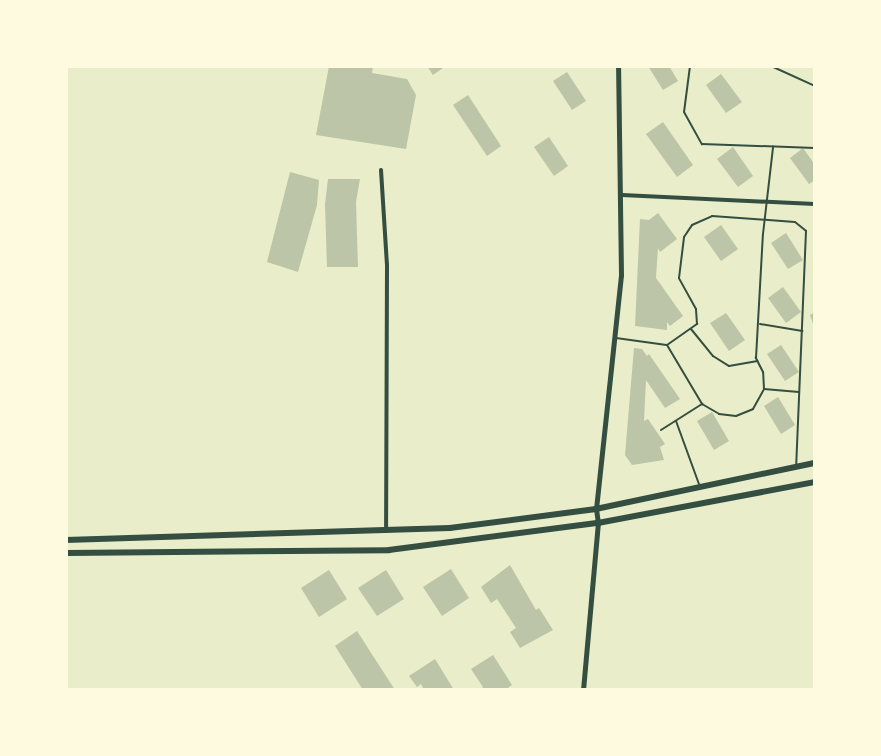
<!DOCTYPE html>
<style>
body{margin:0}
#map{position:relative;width:881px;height:756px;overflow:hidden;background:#e9edc9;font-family:"DM Sans",sans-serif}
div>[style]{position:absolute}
.building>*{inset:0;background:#bcc5a7}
.service>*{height:2px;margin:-1px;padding:0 1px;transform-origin:1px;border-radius:1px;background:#344e41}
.minor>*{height:4px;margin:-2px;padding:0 2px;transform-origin:2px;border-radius:2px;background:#344e41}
.tertiary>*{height:5px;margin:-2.5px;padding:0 2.5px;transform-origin:2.5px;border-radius:2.5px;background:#344e41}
.secondary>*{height:5.5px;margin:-2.75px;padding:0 2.75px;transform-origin:2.75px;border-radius:2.75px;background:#344e41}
span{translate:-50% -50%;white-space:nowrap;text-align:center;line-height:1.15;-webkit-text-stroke:5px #fefae0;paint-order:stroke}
.frame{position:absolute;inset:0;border:68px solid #fefae0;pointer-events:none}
</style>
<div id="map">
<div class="building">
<i style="clip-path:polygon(329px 66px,373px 66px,372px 73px,407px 79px,416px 95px,406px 149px,316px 135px)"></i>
<i style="clip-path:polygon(427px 66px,446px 66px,433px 75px)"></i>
<i style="clip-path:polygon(648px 66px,669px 66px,678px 81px,663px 90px)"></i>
<i style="clip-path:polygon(567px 72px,586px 101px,572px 110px,553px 81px)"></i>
<i style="clip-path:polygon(721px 74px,742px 102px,726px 113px,706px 85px)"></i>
<i style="clip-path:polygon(468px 95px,501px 146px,487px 156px,453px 105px)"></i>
<i style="clip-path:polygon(663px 122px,693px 165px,677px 177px,646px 134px)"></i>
<i style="clip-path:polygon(549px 137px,568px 166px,554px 176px,534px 147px)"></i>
<i style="clip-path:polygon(733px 147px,753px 176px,738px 187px,717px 159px)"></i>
<i style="clip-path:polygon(803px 148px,815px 165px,815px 180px,809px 184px,790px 158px)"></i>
<i style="clip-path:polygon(290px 172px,319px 180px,317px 205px,298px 272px,267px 262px)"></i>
<i style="clip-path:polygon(328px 179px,360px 179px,356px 202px,358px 267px,327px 267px,325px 204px)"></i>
<i style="clip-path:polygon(658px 213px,677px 239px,660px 252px,658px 248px,656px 278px,683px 316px,670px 326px,667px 322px,667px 330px,635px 326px,640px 219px,649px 220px)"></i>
<i style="clip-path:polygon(721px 225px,738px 249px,721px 261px,704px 237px)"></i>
<i style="clip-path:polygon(786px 233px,803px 260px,788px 269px,771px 243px)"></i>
<i style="clip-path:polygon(783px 287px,801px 312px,786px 323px,768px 298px)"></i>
<i style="clip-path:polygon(815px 312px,815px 330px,810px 315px)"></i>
<i style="clip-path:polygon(726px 313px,745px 340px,729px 351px,710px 323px)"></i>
<i style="clip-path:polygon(781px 345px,799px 372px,785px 381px,767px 354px)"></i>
<i style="clip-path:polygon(634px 348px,642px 349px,647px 356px,649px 354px,680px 399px,665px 408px,646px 380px,644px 421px,648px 419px,665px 444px,660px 447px,664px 460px,632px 465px,625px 455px)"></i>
<i style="clip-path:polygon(778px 397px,795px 425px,781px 434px,764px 406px)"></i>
<i style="clip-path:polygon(712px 412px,729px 441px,714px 450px,697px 421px)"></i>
<i style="clip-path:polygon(510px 565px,536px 610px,539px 608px,553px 630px,520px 648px,510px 632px,516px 628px,497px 599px,491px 603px,481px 587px)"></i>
<i style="clip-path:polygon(451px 569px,469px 598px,442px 616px,423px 587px)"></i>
<i style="clip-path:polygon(329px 570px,347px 599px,319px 617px,301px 588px)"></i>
<i style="clip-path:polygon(386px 570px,404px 599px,377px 616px,358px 588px)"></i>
<i style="clip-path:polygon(357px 631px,395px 690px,363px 690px,335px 646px)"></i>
<i style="clip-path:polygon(493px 655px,512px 685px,505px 690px,479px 690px,483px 687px,471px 669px)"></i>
<i style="clip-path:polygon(435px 659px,454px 690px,424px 690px,421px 684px,417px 687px,409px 676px)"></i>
</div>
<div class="service">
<i style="left:690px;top:66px;width:46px;rotate:97.4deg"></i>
<i style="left:684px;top:112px;width:37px;rotate:61deg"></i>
<i style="left:702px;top:144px;width:113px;rotate:2deg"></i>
<i style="left:771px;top:66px;width:48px;rotate:24.4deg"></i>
<i style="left:760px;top:324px;width:43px;rotate:9.5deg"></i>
<i style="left:691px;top:329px;width:35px;rotate:51deg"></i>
<i style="left:713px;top:356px;width:19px;rotate:32deg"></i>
<i style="left:729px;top:366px;width:29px;rotate:-10deg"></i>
<i style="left:616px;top:338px;width:51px;rotate:7.8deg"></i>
<i style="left:667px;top:345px;width:69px;rotate:59.3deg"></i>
<i style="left:702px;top:404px;width:20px;rotate:30deg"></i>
<i style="left:719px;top:414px;width:17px;rotate:7deg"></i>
<i style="left:736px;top:416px;width:18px;rotate:-22deg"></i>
<i style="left:753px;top:409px;width:23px;rotate:-61deg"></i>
<i style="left:764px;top:389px;width:17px;rotate:-93deg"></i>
<i style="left:763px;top:372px;width:16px;rotate:-117deg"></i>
<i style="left:756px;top:358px;width:124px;rotate:-86.8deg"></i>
<i style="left:763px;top:234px;width:88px;rotate:-83.4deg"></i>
<i style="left:667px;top:345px;width:37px;rotate:-35deg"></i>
<i style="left:697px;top:324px;width:15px;rotate:-94deg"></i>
<i style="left:696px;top:309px;width:35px;rotate:-119deg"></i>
<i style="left:679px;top:278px;width:41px;rotate:-83deg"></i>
<i style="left:684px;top:237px;width:14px;rotate:-56deg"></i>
<i style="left:692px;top:225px;width:22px;rotate:-24deg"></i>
<i style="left:712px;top:216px;width:83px;rotate:4.1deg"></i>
<i style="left:795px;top:222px;width:14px;rotate:39deg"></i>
<i style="left:806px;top:231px;width:236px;rotate:92.4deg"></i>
<i style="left:764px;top:389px;width:35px;rotate:5deg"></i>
<i style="left:676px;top:421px;width:70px;rotate:70deg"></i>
<i style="left:661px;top:430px;width:49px;rotate:-32.4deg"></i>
</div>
<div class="minor">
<i style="left:381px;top:170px;width:95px;rotate:86.4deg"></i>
<i style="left:387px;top:265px;width:266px;rotate:90.2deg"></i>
<i style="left:622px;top:195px;width:193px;rotate:2.7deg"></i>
</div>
<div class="tertiary">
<i style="left:583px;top:690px;width:168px;rotate:-84.9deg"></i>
<i style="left:598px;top:523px;width:14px;rotate:-98deg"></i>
<i style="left:596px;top:509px;width:235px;rotate:-83.9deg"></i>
<i style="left:621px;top:275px;width:209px;rotate:-90.8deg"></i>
</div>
<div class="secondary">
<i style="left:66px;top:540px;width:384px;rotate:-1.8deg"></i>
<i style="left:450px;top:528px;width:147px;rotate:-7.4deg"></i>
<i style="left:596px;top:509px;width:224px;rotate:-11.9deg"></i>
<i style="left:66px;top:553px;width:323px;rotate:-0.5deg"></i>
<i style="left:389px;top:550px;width:211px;rotate:-7.4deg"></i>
<i style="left:598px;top:523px;width:221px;rotate:-10.7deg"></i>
</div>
<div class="frame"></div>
</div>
